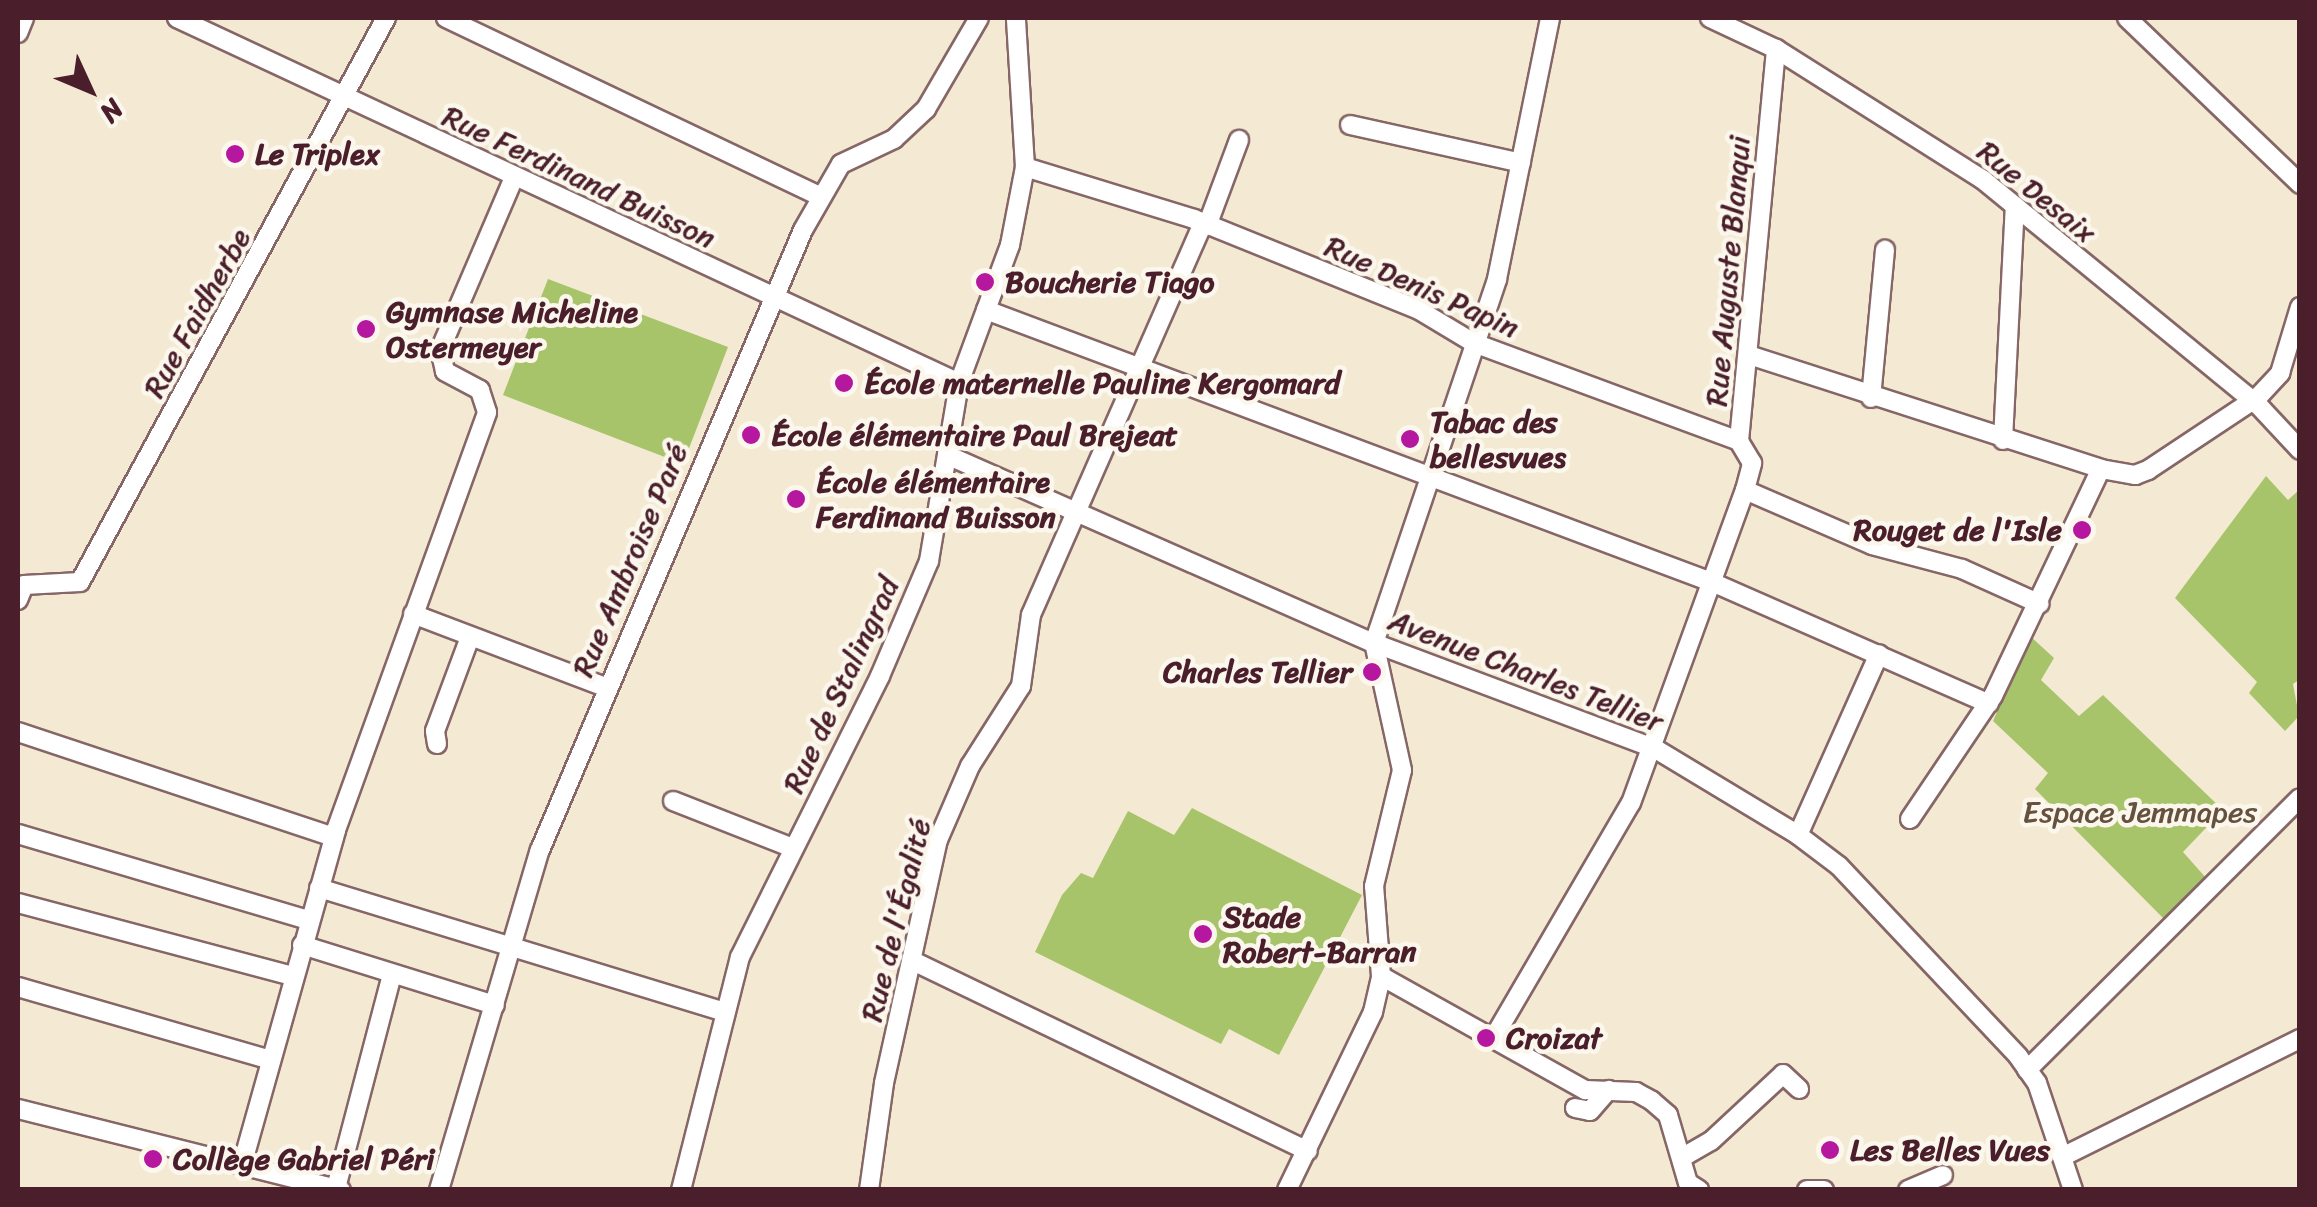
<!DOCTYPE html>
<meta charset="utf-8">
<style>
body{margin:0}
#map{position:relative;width:2317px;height:1207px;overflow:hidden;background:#f4ead3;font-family:Sriracha,sans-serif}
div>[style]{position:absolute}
.green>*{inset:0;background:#a8c46b}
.roads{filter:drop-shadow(2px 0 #866666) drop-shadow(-2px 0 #866666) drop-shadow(0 2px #866666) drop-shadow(0 -2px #866666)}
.minor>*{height:18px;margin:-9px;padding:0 9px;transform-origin:9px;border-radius:9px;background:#fff}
.dots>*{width:28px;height:28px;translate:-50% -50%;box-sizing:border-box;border:5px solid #fbf7ec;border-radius:50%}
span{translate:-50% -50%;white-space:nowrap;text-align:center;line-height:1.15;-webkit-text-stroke:9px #fbf7ec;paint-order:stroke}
.poi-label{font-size:30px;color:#4a1f2b;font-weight:700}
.left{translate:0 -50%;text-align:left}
.right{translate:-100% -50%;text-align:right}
.street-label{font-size:30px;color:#4a1f2b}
.park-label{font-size:30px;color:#66513e}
.frame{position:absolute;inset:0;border:20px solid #4a1f2b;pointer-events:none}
.north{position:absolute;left:40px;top:40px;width:100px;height:100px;-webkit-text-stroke:8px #fbf7ec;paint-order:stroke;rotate:134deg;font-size:28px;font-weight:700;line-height:40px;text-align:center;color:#4a1f2b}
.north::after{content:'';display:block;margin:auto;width:35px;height:45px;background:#4a1f2b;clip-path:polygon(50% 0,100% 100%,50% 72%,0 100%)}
</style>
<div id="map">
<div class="green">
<i style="clip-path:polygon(548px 279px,728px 347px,683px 464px,503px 395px)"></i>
<i style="clip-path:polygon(2266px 476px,2288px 500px,2299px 490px,2300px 679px,2293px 684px,2299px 716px,2285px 731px,2249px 693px,2257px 682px,2175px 598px)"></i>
<i style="clip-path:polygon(2030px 636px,2054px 658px,2041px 680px,2079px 716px,2103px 695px,2223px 810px,2183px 852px,2207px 879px,2164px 919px,2035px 789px,2048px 773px,1993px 721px)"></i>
<i style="clip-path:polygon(1192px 808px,1362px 895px,1279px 1055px,1229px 1029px,1221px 1044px,1035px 952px,1062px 895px,1081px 873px,1093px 878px,1128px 811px,1174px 835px)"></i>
</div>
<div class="roads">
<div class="minor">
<i style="left:177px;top:18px;width:863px;rotate:25.02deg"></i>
<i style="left:446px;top:18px;width:414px;rotate:25.5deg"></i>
<i style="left:1710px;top:18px;width:73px;rotate:25.2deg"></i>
<i style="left:1776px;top:49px;width:244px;rotate:32.3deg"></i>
<i style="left:1982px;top:179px;width:358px;rotate:39.3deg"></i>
<i style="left:2259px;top:406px;width:60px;rotate:47deg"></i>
<i style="left:2127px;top:18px;width:240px;rotate:43.8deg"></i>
<i style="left:18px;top:33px;width:16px;rotate:-68deg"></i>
<i style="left:1350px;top:125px;width:175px;rotate:12.5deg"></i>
<i style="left:1025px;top:167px;width:177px;rotate:17.1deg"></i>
<i style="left:1194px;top:219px;width:243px;rotate:22deg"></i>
<i style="left:1419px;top:310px;width:64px;rotate:31deg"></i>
<i style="left:1474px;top:343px;width:283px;rotate:20.3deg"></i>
<i style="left:1207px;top:226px;width:92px;rotate:-69.6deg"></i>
<i style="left:986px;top:310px;width:778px;rotate:20.56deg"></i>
<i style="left:1714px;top:583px;width:300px;rotate:23.7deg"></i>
<i style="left:1749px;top:355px;width:370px;rotate:17.9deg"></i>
<i style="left:1871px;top:398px;width:149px;rotate:-84.6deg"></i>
<i style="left:2003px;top:440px;width:233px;rotate:-87.1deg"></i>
<i style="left:947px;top:455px;width:467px;rotate:23.8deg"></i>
<i style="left:1374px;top:643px;width:299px;rotate:20.6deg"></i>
<i style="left:1654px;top:748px;width:168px;rotate:31.1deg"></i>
<i style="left:1798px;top:835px;width:51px;rotate:37.1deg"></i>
<i style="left:1839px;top:866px;width:261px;rotate:46.7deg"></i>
<i style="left:2018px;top:1056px;width:33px;rotate:55deg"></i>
<i style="left:2037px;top:1083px;width:113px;rotate:71.4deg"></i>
<i style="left:1745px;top:490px;width:138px;rotate:23.4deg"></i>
<i style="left:1872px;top:545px;width:93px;rotate:14.9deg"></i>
<i style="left:1962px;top:569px;width:85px;rotate:24.2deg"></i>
<i style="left:18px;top:600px;width:16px;rotate:-68deg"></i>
<i style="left:24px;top:585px;width:56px;rotate:-3.1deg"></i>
<i style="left:80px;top:582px;width:642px;rotate:-61.52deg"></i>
<i style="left:413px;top:614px;width:205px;rotate:20.8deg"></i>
<i style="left:18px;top:732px;width:333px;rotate:18.4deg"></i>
<i style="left:437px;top:744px;width:13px;rotate:-99deg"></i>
<i style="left:435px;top:731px;width:100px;rotate:-69.6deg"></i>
<i style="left:673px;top:801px;width:129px;rotate:21.4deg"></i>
<i style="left:1910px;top:819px;width:148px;rotate:-56deg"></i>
<i style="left:1993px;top:696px;width:251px;rotate:-64.6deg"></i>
<i style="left:2101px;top:469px;width:35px;rotate:10deg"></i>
<i style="left:2135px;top:475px;width:14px;rotate:-21deg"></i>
<i style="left:2148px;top:470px;width:132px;rotate:-33.6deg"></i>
<i style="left:2258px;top:397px;width:33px;rotate:-47deg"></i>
<i style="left:2280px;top:373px;width:69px;rotate:-73.1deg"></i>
<i style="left:18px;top:834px;width:303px;rotate:16.5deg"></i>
<i style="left:1798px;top:835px;width:198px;rotate:-65.9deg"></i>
<i style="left:319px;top:888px;width:424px;rotate:17deg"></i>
<i style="left:18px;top:903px;width:285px;rotate:14.9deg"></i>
<i style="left:302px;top:945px;width:202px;rotate:17.3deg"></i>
<i style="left:913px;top:961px;width:438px;rotate:25.7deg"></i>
<i style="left:1381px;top:976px;width:234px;rotate:29.2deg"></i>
<i style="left:1585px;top:1090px;width:51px;rotate:2.2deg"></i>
<i style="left:1636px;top:1092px;width:18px;rotate:29deg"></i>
<i style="left:1652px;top:1101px;width:21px;rotate:41deg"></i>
<i style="left:1668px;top:1115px;width:71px;rotate:73.6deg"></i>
<i style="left:1688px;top:1183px;width:13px;rotate:32deg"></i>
<i style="left:18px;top:987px;width:260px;rotate:16.1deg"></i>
<i style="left:1494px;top:1037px;width:271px;rotate:-59.7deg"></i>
<i style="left:1631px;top:803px;width:333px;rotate:-70deg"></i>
<i style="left:1745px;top:490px;width:28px;rotate:-75deg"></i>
<i style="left:1752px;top:463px;width:26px;rotate:-121deg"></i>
<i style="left:1739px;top:441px;width:394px;rotate:-84.6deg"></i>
<i style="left:2027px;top:1070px;width:385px;rotate:-44.9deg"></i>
<i style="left:1575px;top:1108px;width:15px;rotate:11deg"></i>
<i style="left:1590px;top:1111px;width:28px;rotate:-49deg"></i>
<i style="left:18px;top:1109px;width:333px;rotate:14.1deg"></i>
<i style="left:1683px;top:1157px;width:32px;rotate:-30deg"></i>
<i style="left:1711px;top:1141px;width:98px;rotate:-42.9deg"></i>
<i style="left:1783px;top:1074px;width:22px;rotate:43deg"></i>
<i style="left:2062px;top:1157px;width:266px;rotate:-26.4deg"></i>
<i style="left:242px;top:1165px;width:348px;rotate:-74.3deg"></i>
<i style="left:336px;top:830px;width:444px;rotate:-70.1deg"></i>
<i style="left:487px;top:412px;width:23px;rotate:-108deg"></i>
<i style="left:480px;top:390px;width:40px;rotate:-152deg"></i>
<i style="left:445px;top:371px;width:22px;rotate:-103deg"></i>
<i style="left:440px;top:350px;width:188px;rotate:-66.8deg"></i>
<i style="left:336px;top:1188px;width:221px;rotate:-75.3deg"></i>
<i style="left:439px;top:1190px;width:355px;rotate:-73.5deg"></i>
<i style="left:540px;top:850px;width:673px;rotate:-67.01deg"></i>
<i style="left:803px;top:230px;width:76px;rotate:-60.1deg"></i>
<i style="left:841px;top:164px;width:59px;rotate:-25.3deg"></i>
<i style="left:894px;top:139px;width:44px;rotate:-43.2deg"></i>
<i style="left:926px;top:109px;width:105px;rotate:-59.8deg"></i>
<i style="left:681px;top:1190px;width:240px;rotate:-75.8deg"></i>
<i style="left:740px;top:957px;width:314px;rotate:-63.5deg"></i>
<i style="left:880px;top:676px;width:125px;rotate:-66.9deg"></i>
<i style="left:929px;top:561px;width:181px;rotate:-80.4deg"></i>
<i style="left:959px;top:383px;width:147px;rotate:-69.7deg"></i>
<i style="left:1010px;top:245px;width:79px;rotate:-79.1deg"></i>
<i style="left:1025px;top:167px;width:149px;rotate:-93.5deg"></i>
<i style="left:869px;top:1190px;width:108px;rotate:-82deg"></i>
<i style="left:884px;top:1083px;width:249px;rotate:-77.5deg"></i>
<i style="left:938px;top:840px;width:81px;rotate:-66.6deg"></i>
<i style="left:970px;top:766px;width:95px;rotate:-57.5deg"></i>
<i style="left:1021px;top:686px;width:72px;rotate:-82deg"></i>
<i style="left:1031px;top:615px;width:427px;rotate:-66.3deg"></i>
<i style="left:1287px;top:1190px;width:198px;rotate:-64.2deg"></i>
<i style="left:1373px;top:1012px;width:37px;rotate:-77deg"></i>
<i style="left:1381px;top:976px;width:90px;rotate:-94.4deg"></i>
<i style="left:1374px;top:886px;width:119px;rotate:-76.4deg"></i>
<i style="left:1402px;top:770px;width:130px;rotate:-102.4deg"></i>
<i style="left:1374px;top:643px;width:384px;rotate:-71.3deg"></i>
<i style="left:1497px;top:279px;width:266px;rotate:-78.5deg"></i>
<i style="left:1807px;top:1190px;width:17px"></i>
<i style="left:1908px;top:1190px;width:38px;rotate:-23deg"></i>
</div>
</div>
<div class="dots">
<i style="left:235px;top:154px;background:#b5179e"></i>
<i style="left:985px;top:282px;background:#b5179e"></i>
<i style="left:366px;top:329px;background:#b5179e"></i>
<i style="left:844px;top:383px;background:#b5179e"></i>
<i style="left:751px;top:435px;background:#b5179e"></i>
<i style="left:1410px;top:439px;background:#b5179e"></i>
<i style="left:796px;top:499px;background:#b5179e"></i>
<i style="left:2082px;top:530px;background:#b5179e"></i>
<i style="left:1372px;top:672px;background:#b5179e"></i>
<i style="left:1203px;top:934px;background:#b5179e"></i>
<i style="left:1486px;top:1038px;background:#b5179e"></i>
<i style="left:1830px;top:1150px;background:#b5179e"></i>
<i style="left:153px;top:1159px;background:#b5179e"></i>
</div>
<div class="poi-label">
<span class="left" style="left:255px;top:154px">Le Triplex</span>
<span class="left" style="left:1005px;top:282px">Boucherie Tiago</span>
<span class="left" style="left:386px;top:329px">Gymnase Micheline<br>Ostermeyer</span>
<span class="left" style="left:864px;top:383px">École maternelle Pauline Kergomard</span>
<span class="left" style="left:1430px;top:439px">Tabac des<br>bellesvues</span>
<span class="left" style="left:771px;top:435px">École élémentaire Paul Brejeat</span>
<span class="left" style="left:816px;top:499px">École élémentaire<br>Ferdinand Buisson</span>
<span class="right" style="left:2062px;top:530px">Rouget de l'Isle</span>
<span class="right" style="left:1352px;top:672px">Charles Tellier</span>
<span class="left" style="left:1223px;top:934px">Stade<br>Robert-Barran</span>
<span class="left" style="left:1506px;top:1038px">Croizat</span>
<span class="left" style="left:1850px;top:1150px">Les Belles Vues</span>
<span class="left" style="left:173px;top:1159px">Collège Gabriel Péri</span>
</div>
<div class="street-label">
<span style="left:579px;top:177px;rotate:25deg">Rue Ferdinand Buisson</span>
<span style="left:2037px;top:192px;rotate:39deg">Rue Desaix</span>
<span style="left:1728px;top:271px;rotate:-85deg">Rue Auguste Blanqui</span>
<span style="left:1422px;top:287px;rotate:24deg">Rue Denis Papin</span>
<span style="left:197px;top:313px;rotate:-61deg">Rue Faidherbe</span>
<span style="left:630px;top:560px;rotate:-67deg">Rue Ambroise Paré</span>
<span style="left:1526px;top:671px;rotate:21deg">Avenue Charles Tellier</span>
<span style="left:841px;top:685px;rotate:-65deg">Rue de Stalingrad</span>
<span style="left:896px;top:920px;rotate:-76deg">Rue de l'Égalité</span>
</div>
<div class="park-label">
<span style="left:2140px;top:812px">Espace Jemmapes</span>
</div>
<div class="frame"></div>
<div class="north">N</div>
</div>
